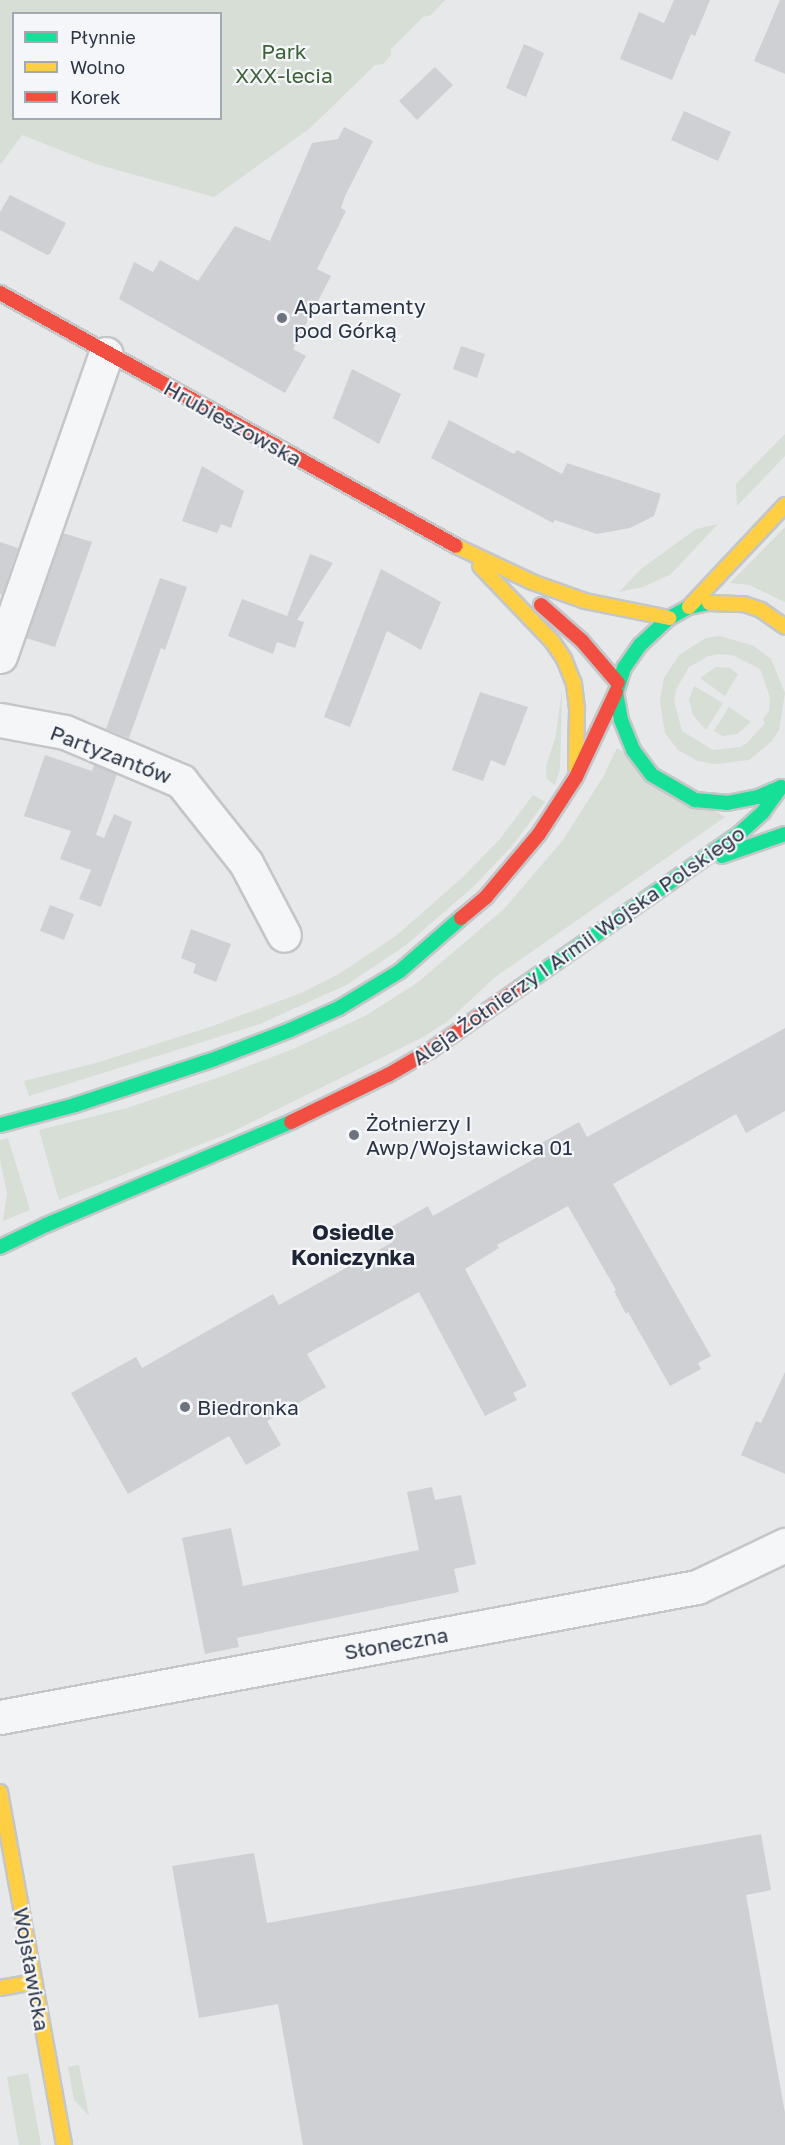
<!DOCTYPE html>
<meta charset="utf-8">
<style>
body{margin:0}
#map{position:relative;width:785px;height:2145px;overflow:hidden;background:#e6e8ea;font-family:"Golos Text",sans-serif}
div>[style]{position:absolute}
.green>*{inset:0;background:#d6ded6}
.building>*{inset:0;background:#ced0d3}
.roads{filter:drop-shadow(2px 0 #c4c6c8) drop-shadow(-2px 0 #c4c6c8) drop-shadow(0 2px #c4c6c8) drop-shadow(0 -2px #c4c6c8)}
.street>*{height:33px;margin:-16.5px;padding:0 16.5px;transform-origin:16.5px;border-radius:16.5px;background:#f5f6f7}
.fast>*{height:14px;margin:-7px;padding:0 7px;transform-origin:7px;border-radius:7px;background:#16e098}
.slow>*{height:14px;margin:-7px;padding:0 7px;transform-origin:7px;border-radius:7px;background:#ffcf43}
.jam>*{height:14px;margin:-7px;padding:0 7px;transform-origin:7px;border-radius:7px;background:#f24e42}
.dots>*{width:16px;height:16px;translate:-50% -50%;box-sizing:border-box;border:3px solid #f4f6f9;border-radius:50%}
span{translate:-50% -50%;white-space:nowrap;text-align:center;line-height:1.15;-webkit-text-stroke:4.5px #f4f6f9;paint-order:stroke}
.park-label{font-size:21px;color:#3f6138}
.poi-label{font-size:21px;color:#2b3445}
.left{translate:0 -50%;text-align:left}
.street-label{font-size:21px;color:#2b3445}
.neighbourhood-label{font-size:22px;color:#1d2536;font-weight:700}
.legend{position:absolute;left:12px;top:12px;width:210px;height:108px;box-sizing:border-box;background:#f4f6f9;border:2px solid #a4a8b1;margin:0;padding:8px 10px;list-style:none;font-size:18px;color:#2b3445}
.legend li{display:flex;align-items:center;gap:12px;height:30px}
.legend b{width:30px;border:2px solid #a4a8b1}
</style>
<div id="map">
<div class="green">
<i style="clip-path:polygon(evenodd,0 0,445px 0,431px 15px,423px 17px,391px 49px,391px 55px,383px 64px,375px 65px,309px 129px,214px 197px,96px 164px,22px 135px,0 165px,0 0,14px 14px,220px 14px,220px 118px,14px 118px,14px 14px)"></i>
<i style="clip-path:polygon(785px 434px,785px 456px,737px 506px,736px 484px)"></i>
<i style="clip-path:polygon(718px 524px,671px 574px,643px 587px,619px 592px,641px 569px,696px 529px)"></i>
<i style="clip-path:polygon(785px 527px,785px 602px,749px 585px,730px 583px)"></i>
<i style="clip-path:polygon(evenodd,720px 636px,754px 646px,771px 659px,785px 693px,779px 730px,772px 741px,749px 760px,715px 764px,698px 761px,678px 750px,665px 733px,660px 701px,664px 678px,679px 655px,706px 638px,720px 636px,719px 654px,732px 655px,760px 669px,770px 697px,769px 711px,763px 719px,765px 723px,747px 743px,740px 747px,713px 750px,682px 731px,674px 701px,676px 689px,689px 667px,709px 656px,719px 654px)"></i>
<i style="clip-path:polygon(716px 667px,730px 668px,738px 674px,725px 696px,700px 678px)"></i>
<i style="clip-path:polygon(694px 686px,723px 703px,706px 730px,693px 715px,689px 699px)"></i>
<i style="clip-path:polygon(562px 689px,560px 769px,555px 785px,547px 779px,546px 767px,556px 735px)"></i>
<i style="clip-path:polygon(729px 707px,751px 722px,737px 734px,723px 736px,714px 731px)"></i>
<i style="clip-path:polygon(617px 748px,725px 817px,494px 978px,448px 1021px,423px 1037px,232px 1132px,59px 1200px,39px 1130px,127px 1108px,217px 1078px,293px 1049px,365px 1016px,417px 983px,504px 909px,563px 840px,603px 777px)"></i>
<i style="clip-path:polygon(533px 795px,545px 802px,512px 846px,473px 887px,406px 945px,346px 985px,260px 1024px,29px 1096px,24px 1081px,96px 1063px,210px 1027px,301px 993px,339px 974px,397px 935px,463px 877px,500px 839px)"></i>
<i style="clip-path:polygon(8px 1138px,30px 1210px,3px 1221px,7px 1193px,0 1160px,0 1140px)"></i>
<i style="clip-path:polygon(79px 2065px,89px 2116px,74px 2100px,68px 2067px)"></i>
<i style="clip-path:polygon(28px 2073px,41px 2145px,19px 2145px,7px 2077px)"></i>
</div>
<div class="building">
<i style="clip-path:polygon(674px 0,710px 0,695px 36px,691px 34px,672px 80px,620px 59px,639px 12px,664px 23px)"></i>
<i style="clip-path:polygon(780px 0,785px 0,785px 74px,754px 61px)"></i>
<i style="clip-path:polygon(524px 44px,544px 53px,526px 97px,506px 88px)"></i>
<i style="clip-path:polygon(435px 67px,453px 85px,417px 120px,399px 101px)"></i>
<i style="clip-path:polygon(684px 111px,731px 132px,718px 161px,671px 140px)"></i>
<i style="clip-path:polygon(344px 127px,373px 141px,345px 196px,341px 208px,346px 211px,317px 269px,331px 276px,293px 349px,306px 356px,285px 393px,119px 299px,134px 262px,153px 272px,160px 260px,198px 281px,235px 226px,270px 241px,312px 143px,338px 139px)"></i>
<i style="clip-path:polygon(10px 195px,66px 223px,50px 254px,47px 255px,0 230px,0 212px)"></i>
<i style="clip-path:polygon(461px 346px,485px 354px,477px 378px,453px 369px)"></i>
<i style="clip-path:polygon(352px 369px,401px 394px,379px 444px,333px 418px)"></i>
<i style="clip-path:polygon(449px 420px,514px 454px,517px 450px,562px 474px,567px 463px,661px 494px,654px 516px,630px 528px,597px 534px,555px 520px,553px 523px,431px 458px)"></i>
<i style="clip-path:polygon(202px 466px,244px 491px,231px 528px,221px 524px,217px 533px,182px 521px)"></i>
<i style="clip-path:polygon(63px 533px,92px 542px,55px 647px,26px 638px)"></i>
<i style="clip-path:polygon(0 542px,18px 548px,2px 595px,0 594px)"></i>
<i style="clip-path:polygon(310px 554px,333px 563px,297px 620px,304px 622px,295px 648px,277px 642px,273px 654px,228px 636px,242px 599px,287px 616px)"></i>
<i style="clip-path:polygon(381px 569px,441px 602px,421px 650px,387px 631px,350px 727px,324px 717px)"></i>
<i style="clip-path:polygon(160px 578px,187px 587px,165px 650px,161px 648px,129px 738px,106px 729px)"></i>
<i style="clip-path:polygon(480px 692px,528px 707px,505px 766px,491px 760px,483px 781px,452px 770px)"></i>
<i style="clip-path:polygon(45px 755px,92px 771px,94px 765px,117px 774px,96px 835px,104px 838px,114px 814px,132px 822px,101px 907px,79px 899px,91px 870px,60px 859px,71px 831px,24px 816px)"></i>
<i style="clip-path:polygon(50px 905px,74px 914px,64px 940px,40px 931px)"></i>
<i style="clip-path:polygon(191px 929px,231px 944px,216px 982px,193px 973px,196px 964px,181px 958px)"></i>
<i style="clip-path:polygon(785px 1028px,785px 1111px,746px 1133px,736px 1114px,613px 1184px,711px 1356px,698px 1363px,701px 1369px,670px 1386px,628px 1312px,626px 1314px,614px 1291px,616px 1290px,568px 1206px,497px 1245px,499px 1248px,465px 1269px,527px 1386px,513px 1393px,517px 1400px,485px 1416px,419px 1292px,307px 1354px,326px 1387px,267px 1421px,281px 1445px,246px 1465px,229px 1436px,128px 1494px,71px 1393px,136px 1357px,142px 1368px,273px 1294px,279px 1305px,393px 1242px,386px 1230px,428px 1206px,433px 1216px,541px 1155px,536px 1146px,579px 1122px,587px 1137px)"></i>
<i style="clip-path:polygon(785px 1372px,785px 1474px,741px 1455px,756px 1421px,761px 1423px)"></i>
<i style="clip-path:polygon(432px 1487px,435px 1500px,461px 1495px,476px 1564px,454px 1569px,459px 1592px,237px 1638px,239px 1647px,205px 1654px,182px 1538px,231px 1528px,243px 1586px,419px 1550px,407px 1492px)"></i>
<i style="clip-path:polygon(761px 1834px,771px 1890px,746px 1895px,785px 2113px,785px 2145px,303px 2145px,278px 2004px,199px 2018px,172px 1866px,254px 1853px,267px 1923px)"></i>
</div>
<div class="roads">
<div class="street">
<i style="left:0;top:656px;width:320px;rotate:-70.7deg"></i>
<i style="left:0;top:720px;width:66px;rotate:10.5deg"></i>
<i style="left:65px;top:732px;width:126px;rotate:22.9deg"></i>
<i style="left:181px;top:781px;width:105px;rotate:51.6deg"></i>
<i style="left:246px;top:863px;width:81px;rotate:62.2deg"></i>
<i style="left:0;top:1717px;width:709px;rotate:-10.57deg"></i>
<i style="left:697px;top:1587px;width:98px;rotate:-25.5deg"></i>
</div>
<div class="fast">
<i style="left:709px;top:603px;width:20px;rotate:169deg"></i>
<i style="left:689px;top:607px;width:23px;rotate:151deg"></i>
<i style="left:669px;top:618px;width:40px;rotate:137deg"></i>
<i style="left:640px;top:645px;width:28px;rotate:125deg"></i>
<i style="left:624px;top:668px;width:25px;rotate:108deg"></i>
<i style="left:616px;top:692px;width:28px;rotate:80deg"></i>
<i style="left:621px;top:720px;width:32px;rotate:68deg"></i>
<i style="left:633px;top:750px;width:31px;rotate:53deg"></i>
<i style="left:652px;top:775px;width:50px;rotate:30.2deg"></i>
<i style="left:695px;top:800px;width:32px;rotate:5deg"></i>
<i style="left:727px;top:803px;width:32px;rotate:-11deg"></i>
<i style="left:758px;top:797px;width:25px;rotate:-23deg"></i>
<i style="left:722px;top:856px;width:67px;rotate:-19.2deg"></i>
<i style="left:521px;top:987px;width:268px;rotate:-35.1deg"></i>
<i style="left:740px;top:833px;width:31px;rotate:-42deg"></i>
<i style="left:763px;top:812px;width:31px;rotate:-54deg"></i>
<i style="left:0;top:1125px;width:78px;rotate:-14.9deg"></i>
<i style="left:75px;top:1105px;width:144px;rotate:-18.2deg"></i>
<i style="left:212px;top:1060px;width:84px;rotate:-21deg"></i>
<i style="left:290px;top:1030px;width:54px;rotate:-24.2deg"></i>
<i style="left:339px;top:1008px;width:71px;rotate:-31.2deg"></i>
<i style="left:400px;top:971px;width:81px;rotate:-41deg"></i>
<i style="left:0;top:1247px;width:51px;rotate:-25.6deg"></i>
<i style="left:46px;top:1225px;width:266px;rotate:-22.8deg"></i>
</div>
<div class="slow">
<i style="left:456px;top:546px;width:84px;rotate:25.3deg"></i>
<i style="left:532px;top:582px;width:56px;rotate:19.7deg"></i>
<i style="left:585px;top:601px;width:86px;rotate:11.4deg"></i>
<i style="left:480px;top:566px;width:104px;rotate:46.2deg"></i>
<i style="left:552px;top:641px;width:22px;rotate:56deg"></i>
<i style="left:564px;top:659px;width:27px;rotate:68deg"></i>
<i style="left:574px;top:684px;width:26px;rotate:83deg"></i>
<i style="left:577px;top:710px;width:58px;rotate:91deg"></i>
<i style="left:709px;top:603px;width:35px;rotate:2deg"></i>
<i style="left:744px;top:604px;width:18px;rotate:19deg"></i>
<i style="left:761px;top:610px;width:29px;rotate:35deg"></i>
<i style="left:689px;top:607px;width:140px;rotate:-46.7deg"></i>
<i style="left:0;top:1792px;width:359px;rotate:79.7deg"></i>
<i style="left:0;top:1988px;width:35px;rotate:-10deg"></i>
</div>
<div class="jam">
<i style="left:0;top:293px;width:521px;rotate:29.02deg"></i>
<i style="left:541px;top:605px;width:55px;rotate:41.3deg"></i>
<i style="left:582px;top:641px;width:55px;rotate:49.4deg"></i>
<i style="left:461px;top:918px;width:33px;rotate:-40deg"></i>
<i style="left:486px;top:897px;width:82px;rotate:-49.9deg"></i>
<i style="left:539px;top:834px;width:68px;rotate:-57deg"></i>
<i style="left:576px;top:777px;width:94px;rotate:-64.8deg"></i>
<i style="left:291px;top:1122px;width:108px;rotate:-25.9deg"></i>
<i style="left:388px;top:1075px;width:50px;rotate:-30.2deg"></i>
<i style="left:431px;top:1050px;width:110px;rotate:-35deg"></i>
</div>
</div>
<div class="dots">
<i style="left:282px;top:318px;background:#6c737f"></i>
<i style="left:354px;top:1135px;background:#6c737f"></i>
<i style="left:185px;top:1407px;background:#6c737f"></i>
</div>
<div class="park-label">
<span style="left:284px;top:63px">Park<br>XXX-lecia</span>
</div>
<div class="poi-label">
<span class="left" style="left:294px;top:318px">Apartamenty<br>pod Górką</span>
<span class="left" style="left:366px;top:1135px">Żołnierzy I<br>Awp/Wojsławicka 01</span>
<span class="left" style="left:197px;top:1407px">Biedronka</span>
</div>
<div class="street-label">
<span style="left:233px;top:423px;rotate:29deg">Hrubieszowska</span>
<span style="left:111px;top:754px;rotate:21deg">Partyzantów</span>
<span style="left:578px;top:945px;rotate:-35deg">Aleja Żołnierzy I Armii Wojska Polskiego</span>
<span style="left:396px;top:1643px;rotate:-10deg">Słoneczna</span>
<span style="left:32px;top:1969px;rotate:80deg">Wojsławicka</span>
</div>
<div class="neighbourhood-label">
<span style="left:353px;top:1244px">Osiedle<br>Koniczynka</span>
</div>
<ul class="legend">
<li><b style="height:8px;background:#16e098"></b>Płynnie</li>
<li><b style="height:8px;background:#ffcf43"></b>Wolno</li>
<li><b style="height:8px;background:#f24e42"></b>Korek</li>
</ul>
</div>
